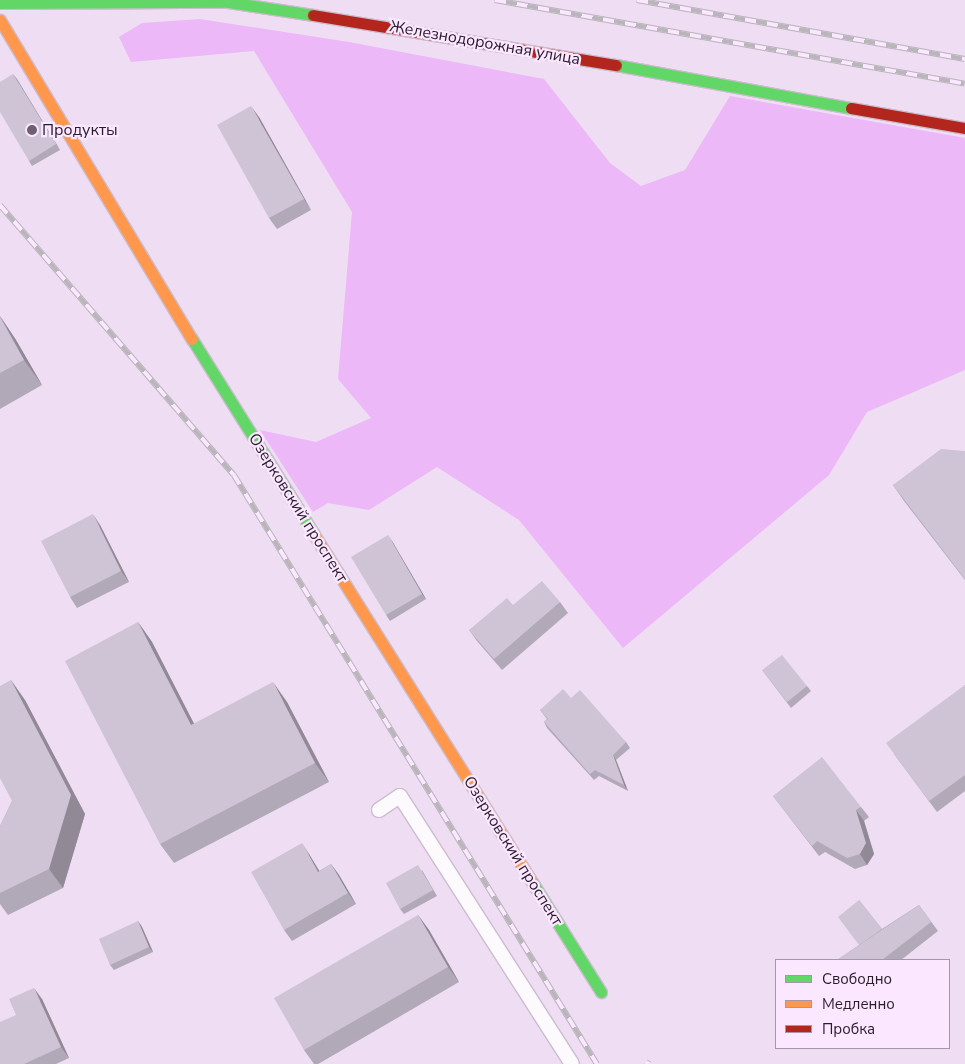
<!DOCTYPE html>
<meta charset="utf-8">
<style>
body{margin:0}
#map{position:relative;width:965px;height:1064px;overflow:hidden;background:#efddf3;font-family:"Nunito Sans",sans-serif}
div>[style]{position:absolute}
.green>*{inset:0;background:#ecb8f7}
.roads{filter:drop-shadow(1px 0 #cbbdce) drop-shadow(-1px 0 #cbbdce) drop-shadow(0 1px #cbbdce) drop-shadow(0 -1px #cbbdce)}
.lane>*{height:14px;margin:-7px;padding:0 7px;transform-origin:7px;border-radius:7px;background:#fdfafd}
.fast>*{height:11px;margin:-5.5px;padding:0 5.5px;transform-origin:5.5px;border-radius:5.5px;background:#63d668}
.slow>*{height:11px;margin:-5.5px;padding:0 5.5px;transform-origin:5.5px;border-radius:5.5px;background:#ff974d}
.jam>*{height:11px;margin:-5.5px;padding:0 5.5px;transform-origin:5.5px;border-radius:5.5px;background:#b3261e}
.rail>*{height:5.5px;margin-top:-2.75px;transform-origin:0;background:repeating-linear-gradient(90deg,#fbe7ff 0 11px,#b9b5bb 0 22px);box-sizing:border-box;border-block:1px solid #b9b5bb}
.wall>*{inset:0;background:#b2a9b8}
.shaded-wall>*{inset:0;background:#918996}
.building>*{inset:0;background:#cfc4d6}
.dots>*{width:14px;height:14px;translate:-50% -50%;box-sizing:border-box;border:2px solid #fbe7ff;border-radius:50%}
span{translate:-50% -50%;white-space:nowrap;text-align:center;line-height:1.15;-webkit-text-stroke:4.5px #fbe7ff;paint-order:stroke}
.street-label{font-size:16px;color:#281c2b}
.poi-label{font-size:16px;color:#281c2b}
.left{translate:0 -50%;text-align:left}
.legend{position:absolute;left:775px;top:959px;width:175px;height:90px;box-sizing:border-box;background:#fbe7ff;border:1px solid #a796aa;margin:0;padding:6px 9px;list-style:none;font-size:15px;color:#281c2b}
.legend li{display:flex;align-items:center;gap:10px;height:25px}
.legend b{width:25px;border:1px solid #a796aa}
</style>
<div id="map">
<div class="green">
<i style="clip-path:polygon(200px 19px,349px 42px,544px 79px,610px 163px,641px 186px,685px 170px,730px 96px,965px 138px,965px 370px,867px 412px,829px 475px,623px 648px,519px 520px,437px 467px,369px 510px,328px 503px,313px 512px,260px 430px,316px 442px,371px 418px,338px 379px,352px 212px,254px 51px,131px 62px,119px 37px,142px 23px)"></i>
</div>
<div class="roads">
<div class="lane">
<i style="left:379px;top:810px;width:25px;rotate:-34deg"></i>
<i style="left:400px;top:796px;width:318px;rotate:57.3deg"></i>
</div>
<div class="fast">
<i style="left:0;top:3px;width:228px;rotate:-0.3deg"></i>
<i style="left:228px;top:2px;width:86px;rotate:8.7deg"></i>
<i style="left:616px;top:65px;width:239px;rotate:10.4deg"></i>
<i style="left:192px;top:339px;width:229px;rotate:58deg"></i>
<i style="left:532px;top:882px;width:130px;rotate:57.9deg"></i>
</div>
<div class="slow">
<i style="left:0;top:20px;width:372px;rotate:59deg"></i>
<i style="left:313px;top:533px;width:412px;rotate:57.9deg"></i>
</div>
<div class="jam">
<i style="left:313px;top:15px;width:307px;rotate:9.4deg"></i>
<i style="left:851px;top:108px;width:116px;rotate:10deg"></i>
</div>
</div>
<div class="rail">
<i style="left:495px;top:0;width:477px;rotate:10.1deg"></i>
<i style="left:637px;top:0;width:333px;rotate:10.2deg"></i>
<i style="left:0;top:205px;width:357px;rotate:49.1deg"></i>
<i style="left:234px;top:475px;width:692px;rotate:58.35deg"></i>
<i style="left:646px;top:1062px;width:4px;rotate:34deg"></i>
</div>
<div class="wall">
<i style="clip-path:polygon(13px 74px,60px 150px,32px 166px,29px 161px)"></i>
<i style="clip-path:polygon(259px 117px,311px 210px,277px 229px,269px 218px)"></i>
<i style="clip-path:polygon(0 316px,16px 340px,42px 385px,0 409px)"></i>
<i style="clip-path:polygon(965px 451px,965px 580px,904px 501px,893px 485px)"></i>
<i style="clip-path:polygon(100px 525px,129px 582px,77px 608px,70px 597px)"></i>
<i style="clip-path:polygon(392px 541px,426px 599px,390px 621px,386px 615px)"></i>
<i style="clip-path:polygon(560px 602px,568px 613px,502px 670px,477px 641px,469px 630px,513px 605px)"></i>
<i style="clip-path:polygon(138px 622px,152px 642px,194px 724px,287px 702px,329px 782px,174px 863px,160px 844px)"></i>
<i style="clip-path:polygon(762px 670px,807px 686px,811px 691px,791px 708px)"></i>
<i style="clip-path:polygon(965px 685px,965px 791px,937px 812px,894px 754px)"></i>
<i style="clip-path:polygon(571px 698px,626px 742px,630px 748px,616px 760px,628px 791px,599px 776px,594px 780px,547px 728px,544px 722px,547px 719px,540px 710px)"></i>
<i style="clip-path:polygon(25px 700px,85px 814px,63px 888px,8px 915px,0 904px,0 826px,12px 801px)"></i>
<i style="clip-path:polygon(773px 796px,861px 807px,869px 817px,864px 821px,874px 854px,867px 865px,855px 869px,825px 852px,819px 856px)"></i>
<i style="clip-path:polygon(309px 854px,319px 871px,331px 864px,339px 875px,356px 904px,292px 941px,284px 930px)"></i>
<i style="clip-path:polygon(422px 870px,437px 896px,404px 914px,400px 909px)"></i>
<i style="clip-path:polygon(859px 900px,882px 929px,919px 905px,938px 931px,901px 960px,837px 960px,859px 945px)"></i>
<i style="clip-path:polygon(418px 915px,429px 930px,459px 982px,318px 1064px,314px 1064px,304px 1050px)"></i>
<i style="clip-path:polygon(138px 921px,142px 927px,153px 952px,114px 970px,110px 965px)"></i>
<i style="clip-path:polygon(42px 999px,69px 1058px,56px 1064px,0 1064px,16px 1015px)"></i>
</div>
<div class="shaded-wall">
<i style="clip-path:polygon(13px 74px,17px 79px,60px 150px,56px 144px)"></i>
<i style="clip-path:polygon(251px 106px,259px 117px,311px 210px,304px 199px)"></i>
<i style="clip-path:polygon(0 316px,16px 340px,42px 385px,24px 360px)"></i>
<i style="clip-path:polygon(93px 514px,100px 525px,129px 582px,121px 571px)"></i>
<i style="clip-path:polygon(388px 535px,392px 541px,426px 599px,422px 594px)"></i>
<i style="clip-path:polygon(138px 622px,152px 642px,205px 745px,191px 725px)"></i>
<i style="clip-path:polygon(11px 680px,25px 700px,85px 814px,63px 888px,49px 869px)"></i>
<i style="clip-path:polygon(273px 682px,287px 702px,329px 782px,315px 763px)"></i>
<i style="clip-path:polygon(613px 755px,616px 760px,628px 791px,624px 785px)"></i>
<i style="clip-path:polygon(856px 810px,864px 821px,874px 854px,867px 865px,860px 854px)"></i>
<i style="clip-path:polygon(302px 843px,309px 854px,326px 882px,318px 872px)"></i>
<i style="clip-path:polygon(331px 864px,339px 875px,356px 904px,348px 893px)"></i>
<i style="clip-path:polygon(418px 915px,429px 930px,459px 982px,448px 967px)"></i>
<i style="clip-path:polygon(138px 921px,142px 927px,153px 952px,149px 947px)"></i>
<i style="clip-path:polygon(34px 988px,42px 999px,69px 1058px,61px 1047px)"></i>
</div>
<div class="building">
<i style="clip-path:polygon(13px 74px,56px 144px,29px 161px,0 112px,0 82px)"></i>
<i style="clip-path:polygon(251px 106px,304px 199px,269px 218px,217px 125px)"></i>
<i style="clip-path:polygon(0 317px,24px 360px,0 373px)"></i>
<i style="clip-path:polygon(941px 449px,965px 451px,965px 579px,893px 485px)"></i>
<i style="clip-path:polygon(93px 514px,121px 571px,70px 597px,41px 541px)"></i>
<i style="clip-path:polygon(388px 535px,422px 594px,386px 615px,351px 557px)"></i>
<i style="clip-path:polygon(542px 581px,560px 602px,494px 659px,469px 630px,507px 598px,513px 605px)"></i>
<i style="clip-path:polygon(138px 622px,191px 725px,273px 682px,315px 763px,160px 844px,65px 661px)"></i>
<i style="clip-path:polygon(782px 655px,807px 686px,787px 702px,762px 670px)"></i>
<i style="clip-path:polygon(11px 680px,71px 795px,49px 869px,0 893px,0 826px,12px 801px,0 778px,0 686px)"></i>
<i style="clip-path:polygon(965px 685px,965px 775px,929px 801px,886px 743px)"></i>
<i style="clip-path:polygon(563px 689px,571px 698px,580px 690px,626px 742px,613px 755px,624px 785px,595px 770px,590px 774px,544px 722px,548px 719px,540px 710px)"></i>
<i style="clip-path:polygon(822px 757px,861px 807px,856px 810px,866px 843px,860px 854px,847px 858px,817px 841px,812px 846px,773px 796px)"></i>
<i style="clip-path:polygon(302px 843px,318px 872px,331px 864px,348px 893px,284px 930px,251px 872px)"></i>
<i style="clip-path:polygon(418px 865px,433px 890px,400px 909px,386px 883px)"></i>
<i style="clip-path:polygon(859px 900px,882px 929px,859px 945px,838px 917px)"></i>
<i style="clip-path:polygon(919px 905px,931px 922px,882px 960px,837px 960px)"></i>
<i style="clip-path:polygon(418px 915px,448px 967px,304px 1050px,274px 998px)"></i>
<i style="clip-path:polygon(138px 921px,149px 947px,110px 965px,99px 939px)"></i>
<i style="clip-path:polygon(34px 988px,61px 1047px,24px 1064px,0 1064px,0 1022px,16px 1015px,9px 999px)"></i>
</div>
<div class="dots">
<i style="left:32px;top:130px;background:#6e6071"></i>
</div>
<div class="street-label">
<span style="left:485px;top:43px;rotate:10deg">Железнодорожная улица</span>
<span style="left:298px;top:508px;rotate:58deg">Озерковский проспект</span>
<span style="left:513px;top:851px;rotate:58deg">Озерковский проспект</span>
</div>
<div class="poi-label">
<span class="left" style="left:42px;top:130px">Продукты</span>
</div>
<ul class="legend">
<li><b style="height:6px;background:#63d668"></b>Свободно</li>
<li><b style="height:6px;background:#ff974d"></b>Медленно</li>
<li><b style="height:6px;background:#b3261e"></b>Пробка</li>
</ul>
</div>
